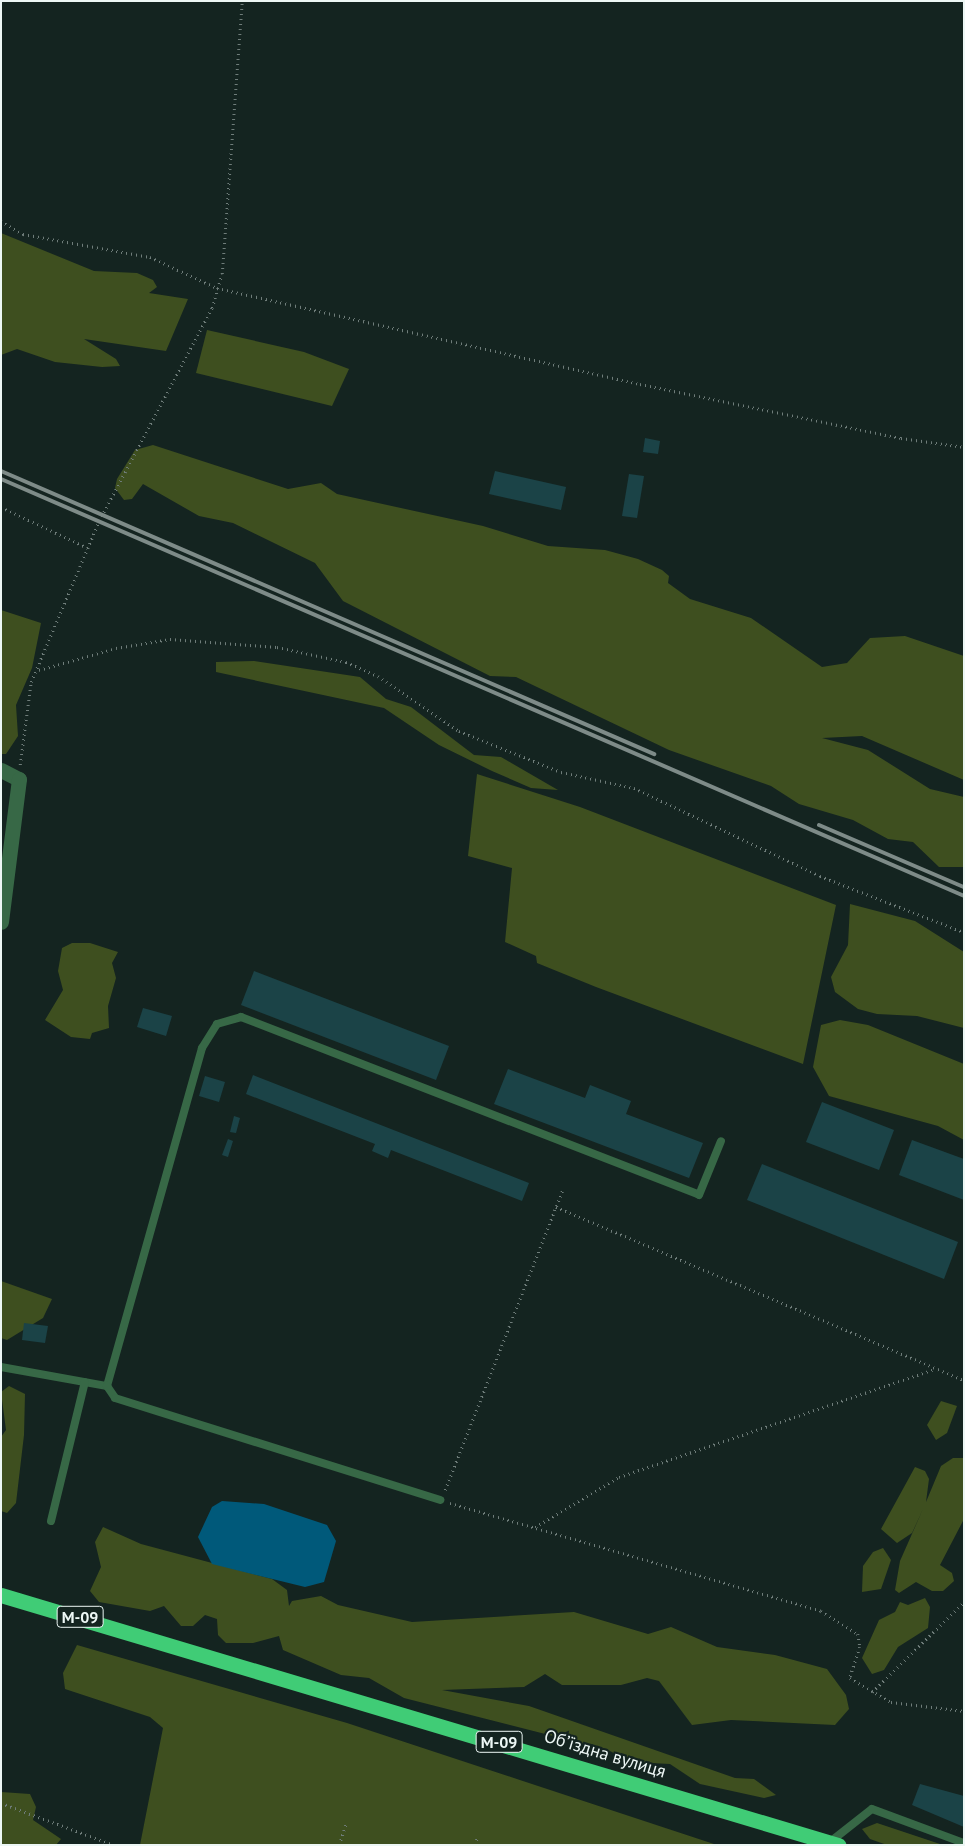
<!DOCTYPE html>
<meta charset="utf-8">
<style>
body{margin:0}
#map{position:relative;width:965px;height:1846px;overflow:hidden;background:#142420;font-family:"PT Sans",sans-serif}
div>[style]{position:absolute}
.green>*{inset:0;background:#3e4f1f}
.water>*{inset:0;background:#00597a}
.building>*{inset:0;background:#1b4347}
.path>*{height:2.5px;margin-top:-1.25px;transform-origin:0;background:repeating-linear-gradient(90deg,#6f7d7a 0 1px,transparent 0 5px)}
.lane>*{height:8px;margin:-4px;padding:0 4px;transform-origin:4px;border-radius:4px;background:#376846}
.street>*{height:15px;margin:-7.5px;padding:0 7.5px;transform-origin:7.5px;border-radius:7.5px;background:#376846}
.highway>*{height:15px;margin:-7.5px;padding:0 7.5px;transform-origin:7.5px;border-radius:7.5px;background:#40cc76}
.rail>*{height:4px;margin:-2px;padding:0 2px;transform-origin:2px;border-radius:2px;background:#7e8b88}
span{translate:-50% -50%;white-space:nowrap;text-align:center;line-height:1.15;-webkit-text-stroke:4.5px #142420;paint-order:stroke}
.shield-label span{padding:1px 4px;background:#142420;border:1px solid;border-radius:4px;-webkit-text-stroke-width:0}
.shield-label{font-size:16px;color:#edf7f5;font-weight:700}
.street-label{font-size:18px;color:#edf7f5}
.frame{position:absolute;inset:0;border:2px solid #edf7f5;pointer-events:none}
</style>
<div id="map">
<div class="green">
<i style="clip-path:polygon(1px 233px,94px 271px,137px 273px,153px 280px,157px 287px,149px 293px,188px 299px,166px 351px,84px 339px,116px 359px,120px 366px,102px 367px,55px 362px,17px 349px,1px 355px)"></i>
<i style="clip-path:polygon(207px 330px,304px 352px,349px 369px,332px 406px,196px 373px)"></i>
<i style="clip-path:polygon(153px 445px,288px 489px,321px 483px,337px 494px,483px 526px,548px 546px,605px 550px,638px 559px,662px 570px,669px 576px,668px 583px,690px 599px,751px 618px,822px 667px,847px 663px,870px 638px,905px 636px,964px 656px,964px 780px,862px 736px,822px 738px,868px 750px,930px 789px,964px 797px,964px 867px,939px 867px,913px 842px,888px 839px,853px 820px,799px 804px,771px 786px,669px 750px,516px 677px,490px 676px,343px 601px,315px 563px,233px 523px,199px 516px,143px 484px,132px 499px,124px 500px,115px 488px,117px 479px,135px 450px)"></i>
<i style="clip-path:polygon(1px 610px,41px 623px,32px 668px,16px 705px,18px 736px,6px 754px,1px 754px)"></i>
<i style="clip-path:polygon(254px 661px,360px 677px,386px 699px,411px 707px,474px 755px,501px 757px,558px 790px,531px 788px,492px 771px,439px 745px,384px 708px,216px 672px,216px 662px)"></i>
<i style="clip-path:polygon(477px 774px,580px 807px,836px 905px,803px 1064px,596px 987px,537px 963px,536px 956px,505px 942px,512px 868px,468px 856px)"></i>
<i style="clip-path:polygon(850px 904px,915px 921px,964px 952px,964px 1028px,917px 1016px,877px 1014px,858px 1009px,835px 992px,831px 977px,848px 945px)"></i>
<i style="clip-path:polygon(72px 943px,90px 943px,118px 952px,112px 963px,116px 978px,108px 1006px,109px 1028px,92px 1033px,90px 1039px,71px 1037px,45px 1020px,63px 990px,58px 971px,62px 948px)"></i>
<i style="clip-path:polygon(840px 1020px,868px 1025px,964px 1064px,964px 1140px,938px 1126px,829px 1096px,813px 1067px,821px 1025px)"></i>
<i style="clip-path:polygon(1px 1281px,52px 1299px,43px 1318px,7px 1340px,1px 1338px)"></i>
<i style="clip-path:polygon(9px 1386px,25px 1394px,24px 1435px,16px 1503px,7px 1513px,1px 1511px,1px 1437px,6px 1430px,1px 1392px)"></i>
<i style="clip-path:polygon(941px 1401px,957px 1406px,947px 1433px,936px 1440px,927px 1425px)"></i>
<i style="clip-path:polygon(953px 1458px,964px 1458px,964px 1519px,940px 1565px,952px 1573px,954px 1581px,943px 1591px,932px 1591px,916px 1582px,899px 1593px,895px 1590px,900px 1561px,923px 1509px,912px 1533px,897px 1543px,881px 1529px,915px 1467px,925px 1471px,929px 1479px,926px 1502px,941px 1466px)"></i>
<i style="clip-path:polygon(103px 1527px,141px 1544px,272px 1579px,287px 1590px,289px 1606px,292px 1601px,321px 1596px,338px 1605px,412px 1622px,574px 1612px,648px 1634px,671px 1627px,717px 1647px,775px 1655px,827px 1669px,846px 1695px,849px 1709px,835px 1725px,731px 1720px,692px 1725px,659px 1681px,647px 1678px,621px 1685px,562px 1685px,545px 1674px,524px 1687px,442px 1690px,529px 1706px,735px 1778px,754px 1779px,776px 1795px,764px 1798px,700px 1784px,670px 1764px,631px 1762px,608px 1750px,404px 1698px,369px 1678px,341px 1675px,283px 1650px,279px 1636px,253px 1643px,226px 1643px,218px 1635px,217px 1619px,205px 1615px,193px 1626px,181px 1626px,164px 1606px,150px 1611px,99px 1602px,90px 1591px,101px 1567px,95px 1542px)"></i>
<i style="clip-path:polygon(883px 1548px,891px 1560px,881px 1589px,862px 1592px,863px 1566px,873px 1552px)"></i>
<i style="clip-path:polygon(925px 1598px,930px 1607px,928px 1628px,898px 1647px,884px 1670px,872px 1674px,862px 1658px,879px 1620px,895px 1612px,900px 1602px,908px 1605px)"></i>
<i style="clip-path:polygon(77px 1645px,347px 1723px,717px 1845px,140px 1845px,163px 1728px,150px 1717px,65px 1689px,63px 1673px)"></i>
<i style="clip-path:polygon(1px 1792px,30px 1794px,36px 1807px,33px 1820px,61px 1839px,56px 1845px,1px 1845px)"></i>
<i style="clip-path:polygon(877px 1823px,943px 1845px,887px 1845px,870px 1839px,862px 1829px)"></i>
</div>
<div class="water">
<i style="clip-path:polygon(222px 1501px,264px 1504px,327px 1525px,336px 1541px,324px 1582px,305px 1587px,212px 1564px,198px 1537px,212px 1507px)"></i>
</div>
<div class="building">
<i style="clip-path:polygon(645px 438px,660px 441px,658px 454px,643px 452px)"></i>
<i style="clip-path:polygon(495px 471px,566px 487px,561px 510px,489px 494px)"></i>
<i style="clip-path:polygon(629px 474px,644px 476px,637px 518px,622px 516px)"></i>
<i style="clip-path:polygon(254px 971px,449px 1046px,436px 1080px,241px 1005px)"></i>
<i style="clip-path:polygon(143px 1008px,172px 1016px,166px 1036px,137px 1027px)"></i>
<i style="clip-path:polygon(508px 1069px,585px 1098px,590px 1085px,631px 1101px,626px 1114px,703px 1143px,689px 1178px,494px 1104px)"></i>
<i style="clip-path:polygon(253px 1075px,529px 1183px,522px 1201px,391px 1150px,388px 1158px,372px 1151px,375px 1144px,246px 1094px)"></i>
<i style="clip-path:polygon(205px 1076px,225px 1082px,219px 1102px,199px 1096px)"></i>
<i style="clip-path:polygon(822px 1102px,894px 1130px,879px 1170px,806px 1142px)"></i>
<i style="clip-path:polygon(234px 1116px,240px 1118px,236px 1133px,230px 1132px)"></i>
<i style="clip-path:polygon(228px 1139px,233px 1141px,228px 1157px,222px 1155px)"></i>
<i style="clip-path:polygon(912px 1140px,964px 1159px,964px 1200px,899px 1175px)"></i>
<i style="clip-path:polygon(762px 1164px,958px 1242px,944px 1279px,747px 1200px)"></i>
<i style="clip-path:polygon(24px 1323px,48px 1326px,45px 1343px,22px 1340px)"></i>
<i style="clip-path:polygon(920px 1784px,964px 1796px,964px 1827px,912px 1805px)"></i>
</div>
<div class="path">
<i style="left:1px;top:221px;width:26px;rotate:31deg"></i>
<i style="left:23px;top:234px;width:129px;rotate:10.3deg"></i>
<i style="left:150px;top:257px;width:74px;rotate:24.8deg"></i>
<i style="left:217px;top:288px;width:434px;rotate:12.8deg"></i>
<i style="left:640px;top:384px;width:267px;rotate:11.7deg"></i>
<i style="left:901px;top:438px;width:64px;rotate:8.1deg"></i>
<i style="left:1px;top:507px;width:96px;rotate:25.2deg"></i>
<i style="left:39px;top:670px;width:80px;rotate:-15.9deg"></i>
<i style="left:116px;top:648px;width:55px;rotate:-9.5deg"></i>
<i style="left:170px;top:639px;width:107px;rotate:4.3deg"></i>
<i style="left:277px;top:647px;width:71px;rotate:12.3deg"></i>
<i style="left:346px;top:662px;width:35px;rotate:24deg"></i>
<i style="left:378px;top:676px;width:98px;rotate:34.2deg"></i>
<i style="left:459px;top:731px;width:110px;rotate:21.9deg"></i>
<i style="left:561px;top:772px;width:75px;rotate:12.4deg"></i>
<i style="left:634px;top:788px;width:206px;rotate:25.3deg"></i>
<i style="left:820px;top:876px;width:155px;rotate:21.3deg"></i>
<i style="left:20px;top:765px;width:84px;rotate:-82.5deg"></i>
<i style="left:31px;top:682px;width:175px;rotate:-67.1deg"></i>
<i style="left:99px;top:521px;width:241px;rotate:-62.1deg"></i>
<i style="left:212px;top:308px;width:35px;rotate:-74deg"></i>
<i style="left:222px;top:274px;width:274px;rotate:-85.8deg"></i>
<i style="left:556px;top:1207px;width:443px;rotate:23deg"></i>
<i style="left:445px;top:1490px;width:323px;rotate:-68.6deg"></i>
<i style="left:450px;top:1503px;width:386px;rotate:16.2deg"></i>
<i style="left:821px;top:1611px;width:44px;rotate:31.9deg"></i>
<i style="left:858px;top:1634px;width:13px;rotate:81deg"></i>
<i style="left:860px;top:1647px;width:33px;rotate:108deg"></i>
<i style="left:850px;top:1678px;width:48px;rotate:30.3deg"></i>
<i style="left:891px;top:1702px;width:74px;rotate:7deg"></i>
<i style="left:535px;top:1527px;width:98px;rotate:-30.8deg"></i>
<i style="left:619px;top:1477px;width:334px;rotate:-18.9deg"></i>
<i style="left:872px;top:1692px;width:129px;rotate:-44.4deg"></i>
<i style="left:1px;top:1803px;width:121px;rotate:20.4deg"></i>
<i style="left:339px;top:1845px;width:23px;rotate:-72deg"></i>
<i style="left:475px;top:1845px;width:8px;rotate:-76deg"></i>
</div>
<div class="lane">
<i style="left:1px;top:1367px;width:108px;rotate:10.2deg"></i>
<i style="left:107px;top:1386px;width:351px;rotate:-74.3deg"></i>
<i style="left:202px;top:1048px;width:28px;rotate:-58deg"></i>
<i style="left:217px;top:1024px;width:25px;rotate:-16deg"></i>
<i style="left:241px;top:1017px;width:491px;rotate:21.2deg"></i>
<i style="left:699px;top:1195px;width:58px;rotate:-67.8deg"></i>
<i style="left:107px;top:1386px;width:14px;rotate:56deg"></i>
<i style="left:115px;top:1398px;width:341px;rotate:17.4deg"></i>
<i style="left:51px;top:1521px;width:143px;rotate:-76.3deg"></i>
<i style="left:830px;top:1842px;width:53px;rotate:-38.2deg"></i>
<i style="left:872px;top:1809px;width:98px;rotate:20.3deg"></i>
</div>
<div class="street">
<i style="left:1px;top:770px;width:20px;rotate:27deg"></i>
<i style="left:19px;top:779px;width:144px;rotate:97.2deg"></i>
</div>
<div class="highway">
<i style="left:1px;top:1595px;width:874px;rotate:16.63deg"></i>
</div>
<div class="rail">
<i style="left:1px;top:471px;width:712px;rotate:23.43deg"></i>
<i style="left:1px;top:479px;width:1049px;rotate:23.41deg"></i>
<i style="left:819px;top:825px;width:158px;rotate:23.2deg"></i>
</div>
<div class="shield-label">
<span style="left:80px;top:1617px">М-09</span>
<span style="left:499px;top:1742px">М-09</span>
</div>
<div class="street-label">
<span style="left:605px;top:1754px;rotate:17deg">Обʼїздна вулиця</span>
</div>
<div class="frame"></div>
</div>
